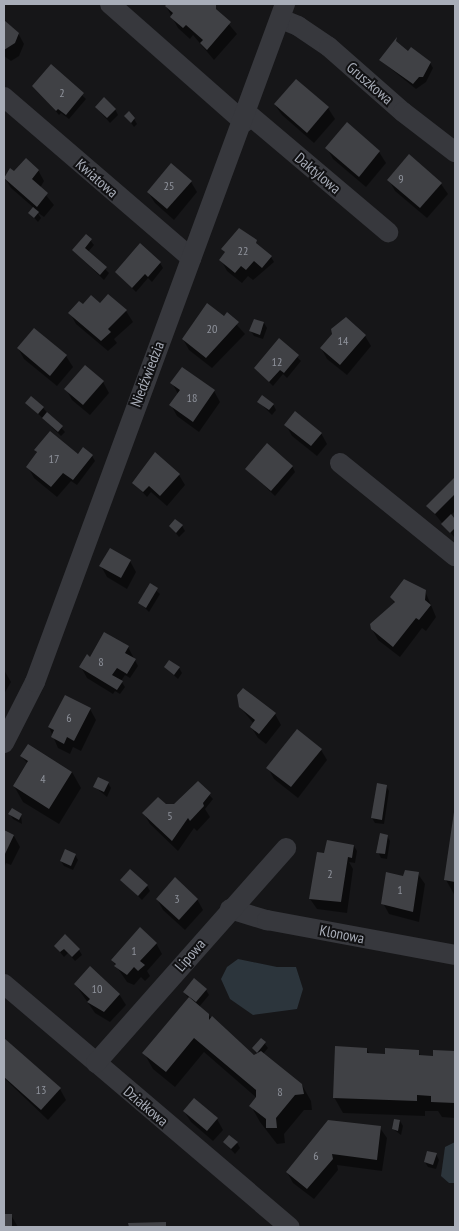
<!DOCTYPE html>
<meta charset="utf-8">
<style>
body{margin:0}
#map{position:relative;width:459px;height:1231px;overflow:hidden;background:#161618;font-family:"PT Sans Narrow",sans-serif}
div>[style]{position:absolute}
.water>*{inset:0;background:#2c353c}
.shadow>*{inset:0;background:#0007}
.building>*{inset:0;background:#404145}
.minor>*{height:20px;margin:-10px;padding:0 10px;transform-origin:10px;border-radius:10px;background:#37383d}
span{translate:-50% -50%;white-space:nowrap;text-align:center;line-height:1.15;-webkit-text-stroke:4px #111113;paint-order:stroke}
.number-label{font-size:12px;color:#8e929b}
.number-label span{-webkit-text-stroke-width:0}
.street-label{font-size:15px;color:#a8adb8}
.frame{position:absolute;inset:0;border:5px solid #a8adb8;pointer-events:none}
</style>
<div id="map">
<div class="water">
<i style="clip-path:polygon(238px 959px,277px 967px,296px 967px,303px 989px,297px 1009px,253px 1015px,230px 999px,221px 979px,227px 967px)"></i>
<i style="clip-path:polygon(455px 1142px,455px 1183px,449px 1183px,441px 1176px,445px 1147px)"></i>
</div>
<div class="shadow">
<i style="clip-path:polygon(168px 4px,212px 4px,237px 34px,214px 60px,193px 35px,190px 39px,178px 28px,166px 6px)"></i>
<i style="clip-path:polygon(4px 21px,18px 33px,24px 44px,19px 56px,11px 61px,4px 56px)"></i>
<i style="clip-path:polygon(408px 53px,430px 63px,433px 68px,426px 82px,416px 89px,380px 60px)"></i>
<i style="clip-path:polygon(51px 66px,86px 99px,69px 119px,61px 113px,59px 115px,34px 86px)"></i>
<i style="clip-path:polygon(296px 80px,328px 108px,335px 119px,314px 143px,282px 115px,275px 105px)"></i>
<i style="clip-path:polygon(96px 107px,115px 109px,118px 115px,110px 123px)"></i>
<i style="clip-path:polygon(126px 116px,134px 119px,137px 124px,134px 127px)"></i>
<i style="clip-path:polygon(347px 124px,379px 152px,386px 163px,366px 187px,333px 159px,327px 148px)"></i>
<i style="clip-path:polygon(11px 169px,15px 173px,38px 170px,44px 181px,40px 188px,54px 205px,44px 217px,37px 212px,41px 218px,38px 222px,30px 213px,34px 208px,11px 188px,4px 177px)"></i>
<i style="clip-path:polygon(389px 180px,441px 184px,448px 194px,427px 218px,395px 191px)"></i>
<i style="clip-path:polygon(191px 182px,197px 192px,174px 220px,155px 203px,148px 192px)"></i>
<i style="clip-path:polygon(86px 235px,94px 245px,88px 252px,109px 273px,104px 280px,73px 250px)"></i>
<i style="clip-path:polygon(223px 249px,271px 257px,274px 262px,253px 280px,248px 276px,242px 283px,227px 271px,221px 260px,226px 254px)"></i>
<i style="clip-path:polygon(160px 263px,163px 268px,152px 282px,148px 278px,136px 292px,116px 272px)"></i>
<i style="clip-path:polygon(108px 296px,126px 311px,133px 322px,114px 339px,117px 343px,108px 351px,76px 324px,70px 313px,83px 306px,100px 305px)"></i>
<i style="clip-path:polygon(227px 314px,245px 334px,212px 368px,189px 350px,183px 339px)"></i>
<i style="clip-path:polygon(264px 323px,267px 328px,263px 339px,254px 336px,251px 331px)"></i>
<i style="clip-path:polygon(34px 329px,66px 356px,73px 367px,57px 386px,24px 359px,18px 348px)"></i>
<i style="clip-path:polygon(365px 336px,371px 346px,347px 375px,327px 359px,321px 348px)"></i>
<i style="clip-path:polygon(280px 340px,301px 361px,287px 378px,283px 374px,273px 386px,255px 368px)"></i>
<i style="clip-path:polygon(103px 382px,109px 393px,90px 415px,72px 400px,66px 389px)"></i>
<i style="clip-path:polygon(172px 383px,214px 391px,220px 402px,199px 432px,177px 416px,171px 405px,178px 394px)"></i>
<i style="clip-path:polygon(259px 402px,273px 404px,276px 410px,272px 415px)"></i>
<i style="clip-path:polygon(27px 403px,43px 408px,65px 432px,61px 436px)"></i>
<i style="clip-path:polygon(286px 425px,321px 433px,327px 444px,317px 456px,292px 436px)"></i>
<i style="clip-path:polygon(35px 450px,92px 456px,95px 461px,77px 485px,71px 481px,57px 497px,34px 478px,28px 467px,37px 454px)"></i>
<i style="clip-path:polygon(155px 453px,179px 475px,185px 485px,167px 506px,151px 492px,147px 497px,134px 483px)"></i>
<i style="clip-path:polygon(292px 466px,295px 472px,275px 496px,247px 469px)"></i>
<i style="clip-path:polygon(455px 479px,455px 511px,450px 516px,455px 521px,454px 537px,428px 506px)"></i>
<i style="clip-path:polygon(170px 526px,182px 526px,185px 531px,179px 537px)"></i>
<i style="clip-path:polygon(130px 561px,136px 572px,127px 589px,107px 577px,101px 566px)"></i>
<i style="clip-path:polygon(150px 585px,160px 594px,149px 612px,140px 603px)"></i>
<i style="clip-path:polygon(425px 591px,436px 617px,426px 631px,422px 628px,400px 657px,378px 640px,372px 629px,395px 604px,391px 597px)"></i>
<i style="clip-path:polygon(105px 633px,128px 647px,138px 666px,130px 678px,125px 675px,121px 681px,125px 687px,120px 694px,115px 691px,113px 694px,87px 678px,81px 667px,91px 658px)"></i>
<i style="clip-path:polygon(165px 667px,179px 668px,182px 673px,178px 679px)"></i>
<i style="clip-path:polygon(4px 670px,11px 682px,4px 694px)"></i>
<i style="clip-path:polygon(240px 707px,275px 714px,281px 725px,266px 744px,258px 738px,251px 727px,254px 724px)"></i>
<i style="clip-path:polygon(90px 709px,96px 720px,81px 751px,73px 747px,70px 754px,58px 748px,49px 727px)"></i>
<i style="clip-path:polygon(321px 750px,327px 760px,298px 798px,274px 779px,268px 768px)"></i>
<i style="clip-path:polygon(21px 756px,72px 772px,81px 788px,59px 824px,23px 802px,14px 786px,28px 764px)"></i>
<i style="clip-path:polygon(108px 783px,111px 788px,107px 797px,95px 787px)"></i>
<i style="clip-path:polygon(198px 783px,213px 799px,205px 809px,210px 817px,197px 831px,194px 828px,178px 851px,150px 824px,144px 814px,175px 805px)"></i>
<i style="clip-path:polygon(386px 786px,389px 791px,384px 824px,375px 823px,372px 818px)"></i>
<i style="clip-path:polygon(455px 813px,455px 896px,446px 880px)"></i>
<i style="clip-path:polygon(10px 814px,21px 815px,22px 824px,13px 819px)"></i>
<i style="clip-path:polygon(4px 832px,14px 836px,20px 847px,11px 865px,6px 863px,4px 868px)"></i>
<i style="clip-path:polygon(387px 836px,390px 841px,387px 859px,381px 858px,378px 852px)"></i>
<i style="clip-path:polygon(354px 846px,357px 851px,355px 863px,349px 862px,353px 869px,347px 913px,317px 909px,310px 899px,327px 855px)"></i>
<i style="clip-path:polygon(75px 855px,78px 860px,73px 870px,64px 866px,61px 861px)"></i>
<i style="clip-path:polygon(418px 874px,425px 884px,419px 922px,389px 914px,383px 903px,404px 878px)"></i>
<i style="clip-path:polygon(122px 880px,147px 886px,150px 891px,142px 900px)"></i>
<i style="clip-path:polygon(157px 899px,197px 899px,203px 910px,185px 930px,163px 910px)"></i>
<i style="clip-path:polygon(156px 943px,162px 954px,147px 971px,150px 976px,145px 981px,141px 977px,134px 985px,127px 982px,112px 960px)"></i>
<i style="clip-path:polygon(55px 946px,79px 950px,82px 955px,75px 961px,68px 953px,64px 957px)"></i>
<i style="clip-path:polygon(75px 984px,119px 994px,126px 1005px,110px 1022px,95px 1013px)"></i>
<i style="clip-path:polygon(206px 990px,209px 995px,199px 1007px,255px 1056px,257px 1055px,253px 1048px,261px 1039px,268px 1048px,263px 1054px,302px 1085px,311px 1101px,312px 1110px,304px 1110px,284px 1134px,285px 1143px,277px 1144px,260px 1122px,251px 1106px,257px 1098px,204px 1052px,175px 1087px,153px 1069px,144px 1053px,189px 999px,184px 992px)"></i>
<i style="clip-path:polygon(4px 1039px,60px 1089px,66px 1100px,48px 1120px,4px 1078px)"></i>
<i style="clip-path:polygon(367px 1049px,370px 1055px,386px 1056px,418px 1051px,421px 1057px,434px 1057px,434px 1052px,455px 1052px,455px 1118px,442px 1117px,438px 1111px,425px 1111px,425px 1116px,343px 1113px,334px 1097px)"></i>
<i style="clip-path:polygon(184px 1111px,217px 1119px,223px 1130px,213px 1141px,191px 1122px)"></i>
<i style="clip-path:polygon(400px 1121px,403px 1126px,401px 1135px,393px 1129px)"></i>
<i style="clip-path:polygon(380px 1128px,387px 1138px,382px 1171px,337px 1165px,338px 1170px,314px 1199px,293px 1183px,287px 1172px)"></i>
<i style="clip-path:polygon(224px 1142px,237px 1143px,240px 1148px,235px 1154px)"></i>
<i style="clip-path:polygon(436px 1154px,439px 1160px,436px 1169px,428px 1167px,425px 1162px)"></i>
<i style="clip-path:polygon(4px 1215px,11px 1215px,18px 1227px,4px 1227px)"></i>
</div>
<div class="building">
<i style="clip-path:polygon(167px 4px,216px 4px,216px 9px,231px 22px,207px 50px,200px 43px,203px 40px,186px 25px,183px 28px,170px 17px,173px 13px,165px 6px)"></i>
<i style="clip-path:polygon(4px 20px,19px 33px,15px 43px,4px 50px)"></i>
<i style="clip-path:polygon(397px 37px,396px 41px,408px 51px,411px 47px,431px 62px,423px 77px,419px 77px,413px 84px,379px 60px)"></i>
<i style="clip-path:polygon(51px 64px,84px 93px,66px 115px,58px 109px,56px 111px,32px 86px)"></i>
<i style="clip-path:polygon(296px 79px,329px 107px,307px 133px,274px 104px)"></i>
<i style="clip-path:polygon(104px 97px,116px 109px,107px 118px,95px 107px)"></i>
<i style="clip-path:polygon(129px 111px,135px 118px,131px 123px,124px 116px)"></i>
<i style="clip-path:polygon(347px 122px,380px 151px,359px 177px,325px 148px)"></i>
<i style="clip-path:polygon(409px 154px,442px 183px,420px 208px,387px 180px)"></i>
<i style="clip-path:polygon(26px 158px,39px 170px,32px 179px,48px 193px,37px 207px,4px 178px,10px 168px,14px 171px)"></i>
<i style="clip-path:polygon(171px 163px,192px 181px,167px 209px,147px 192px)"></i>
<i style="clip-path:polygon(33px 207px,39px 212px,34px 218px,28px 213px)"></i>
<i style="clip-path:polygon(239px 228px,257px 240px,256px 243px,272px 256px,262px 268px,254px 261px,246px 270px,241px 266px,235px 273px,219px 260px,225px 252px,221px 249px)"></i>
<i style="clip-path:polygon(86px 234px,92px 239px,85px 248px,107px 267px,100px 275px,72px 250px)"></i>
<i style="clip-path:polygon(140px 243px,161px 262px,148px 277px,145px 274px,132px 288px,115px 272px)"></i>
<i style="clip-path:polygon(108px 294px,127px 310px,108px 329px,111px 332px,101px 341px,68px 313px,79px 301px,83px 304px,91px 295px,100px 303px)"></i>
<i style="clip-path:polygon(207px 303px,224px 316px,227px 312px,239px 322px,206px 358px,182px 339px)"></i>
<i style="clip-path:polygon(346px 317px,366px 335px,340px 365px,320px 348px,332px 334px,331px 329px)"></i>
<i style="clip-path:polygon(254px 319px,264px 322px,260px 335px,249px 331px)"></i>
<i style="clip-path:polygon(34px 328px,67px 355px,50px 376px,17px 348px)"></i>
<i style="clip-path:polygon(279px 338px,299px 355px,284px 373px,280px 370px,269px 382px,254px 368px)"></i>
<i style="clip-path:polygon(85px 365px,104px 381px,83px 405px,64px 389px)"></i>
<i style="clip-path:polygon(182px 367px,215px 390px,193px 422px,169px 405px,180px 390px,170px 383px)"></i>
<i style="clip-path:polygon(262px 395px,274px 404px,269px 410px,257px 402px)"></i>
<i style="clip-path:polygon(31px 396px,44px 407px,38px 414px,25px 403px)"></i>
<i style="clip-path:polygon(295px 411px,322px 433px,311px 446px,284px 425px)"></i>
<i style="clip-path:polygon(47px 412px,63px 426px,58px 432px,42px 418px)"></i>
<i style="clip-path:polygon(50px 431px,78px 454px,83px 447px,93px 455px,73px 480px,63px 473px,51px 487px,26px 467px,37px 452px,34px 450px)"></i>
<i style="clip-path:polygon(267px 443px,293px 466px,271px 491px,245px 469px)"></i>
<i style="clip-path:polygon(155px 452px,180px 474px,160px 496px,149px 486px,143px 492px,132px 483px)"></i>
<i style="clip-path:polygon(455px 477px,455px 494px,435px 514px,426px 506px)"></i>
<i style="clip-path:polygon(451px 514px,455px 519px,455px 528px,450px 533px,441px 524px)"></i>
<i style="clip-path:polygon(175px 519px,183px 525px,176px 533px,169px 526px)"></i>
<i style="clip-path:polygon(110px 548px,131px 560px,121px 578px,99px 566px)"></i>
<i style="clip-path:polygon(404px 579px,426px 590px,425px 600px,431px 605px,419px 620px,416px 618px,393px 647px,371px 629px,370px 624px,395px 602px,390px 597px)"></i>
<i style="clip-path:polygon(150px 583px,158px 588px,146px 608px,138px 603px)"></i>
<i style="clip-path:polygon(104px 632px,129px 646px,125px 653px,136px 659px,127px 674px,117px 668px,112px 675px,123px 681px,117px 690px,79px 667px,87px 654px,90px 657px)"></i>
<i style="clip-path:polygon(169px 660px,180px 667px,174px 675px,164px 667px)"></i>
<i style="clip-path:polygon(243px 688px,276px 713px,259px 734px,250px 727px,255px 720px,239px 707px,237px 695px)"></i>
<i style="clip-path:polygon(65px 695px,91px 708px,74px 741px,67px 737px,64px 744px,51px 737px,54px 730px,48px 727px)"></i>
<i style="clip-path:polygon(297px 729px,322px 749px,291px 787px,266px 768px)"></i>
<i style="clip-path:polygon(28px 744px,72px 772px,49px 809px,13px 786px,28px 761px,20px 756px)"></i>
<i style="clip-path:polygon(98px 777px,109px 782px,104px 792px,93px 787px)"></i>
<i style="clip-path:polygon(198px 781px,211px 793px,203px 803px,204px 806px,190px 821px,188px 818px,172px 841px,142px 813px,158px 797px,166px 804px,174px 804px)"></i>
<i style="clip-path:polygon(377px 783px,387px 785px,382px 820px,371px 818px)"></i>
<i style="clip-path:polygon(12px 808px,22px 814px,19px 820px,8px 814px)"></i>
<i style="clip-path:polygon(454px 812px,455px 812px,455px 882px,444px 880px)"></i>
<i style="clip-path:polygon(4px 830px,14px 835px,4px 856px)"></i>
<i style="clip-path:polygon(380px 833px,388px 835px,385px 854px,376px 853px)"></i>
<i style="clip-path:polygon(327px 840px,354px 845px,352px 858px,348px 857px,341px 902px,309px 899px,317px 852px,324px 853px)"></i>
<i style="clip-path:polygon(65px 849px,76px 854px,71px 866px,60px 861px)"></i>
<i style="clip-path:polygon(130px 869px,148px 885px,138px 896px,120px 880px)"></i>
<i style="clip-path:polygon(405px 870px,419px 872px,413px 912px,381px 904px,386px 872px,403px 876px)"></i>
<i style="clip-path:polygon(175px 877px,198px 899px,179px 920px,156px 899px)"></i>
<i style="clip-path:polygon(140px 927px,157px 943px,140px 961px,145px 965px,138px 971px,134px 967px,127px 975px,114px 966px,116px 964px,111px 960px)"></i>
<i style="clip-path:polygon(65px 934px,80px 949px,72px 957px,64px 949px,60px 952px,54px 946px)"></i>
<i style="clip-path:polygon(90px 966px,120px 994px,104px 1012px,87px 1002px,90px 999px,74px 984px)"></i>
<i style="clip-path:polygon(194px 978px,207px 989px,196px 1002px,183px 992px)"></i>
<i style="clip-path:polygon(189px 997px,209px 1014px,209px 1020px,212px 1016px,254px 1055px,261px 1051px,302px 1084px,304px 1094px,295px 1095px,276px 1118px,277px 1128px,266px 1128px,266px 1119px,249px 1106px,256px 1097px,256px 1090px,194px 1038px,166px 1072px,142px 1053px)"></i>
<i style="clip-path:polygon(4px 1038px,61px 1088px,41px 1110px,4px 1077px)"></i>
<i style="clip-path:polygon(261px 1038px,266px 1042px,257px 1053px,252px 1048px)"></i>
<i style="clip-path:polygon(335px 1046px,367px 1048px,367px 1053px,385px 1054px,385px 1048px,419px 1050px,419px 1055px,433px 1056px,433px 1050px,455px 1051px,455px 1103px,431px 1102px,431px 1096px,417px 1095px,417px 1101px,333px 1098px)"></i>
<i style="clip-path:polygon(194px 1098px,218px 1118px,207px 1131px,183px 1111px)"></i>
<i style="clip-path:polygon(394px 1119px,400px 1120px,398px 1131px,392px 1129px)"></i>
<i style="clip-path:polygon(328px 1120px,381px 1126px,377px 1160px,332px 1154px,333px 1159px,307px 1189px,286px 1172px)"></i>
<i style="clip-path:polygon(229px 1135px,238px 1142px,231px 1149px,223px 1142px)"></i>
<i style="clip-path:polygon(427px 1151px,437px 1153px,433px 1165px,424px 1162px)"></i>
<i style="clip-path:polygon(4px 1214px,12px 1214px,12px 1227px,4px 1227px)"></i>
<i style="clip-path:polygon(166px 1222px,166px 1227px,129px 1227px,128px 1223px)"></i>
</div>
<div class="minor">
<i style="left:110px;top:4px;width:179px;rotate:41.4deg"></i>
<i style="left:281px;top:19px;width:18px;rotate:22deg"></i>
<i style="left:298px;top:26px;width:37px;rotate:34deg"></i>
<i style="left:329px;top:47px;width:98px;rotate:41.3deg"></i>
<i style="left:403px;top:112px;width:66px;rotate:37.6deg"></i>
<i style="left:4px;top:97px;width:247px;rotate:40.7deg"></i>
<i style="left:247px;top:113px;width:185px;rotate:40.2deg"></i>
<i style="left:340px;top:463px;width:148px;rotate:39deg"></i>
<i style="left:4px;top:743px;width:68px;rotate:-63.1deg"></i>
<i style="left:35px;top:682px;width:723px;rotate:-69.76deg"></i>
<i style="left:230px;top:909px;width:39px;rotate:17deg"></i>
<i style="left:267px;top:920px;width:191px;rotate:10.5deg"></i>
<i style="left:4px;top:984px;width:375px;rotate:40.4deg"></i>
<i style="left:96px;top:1063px;width:287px;rotate:-48.5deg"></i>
</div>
<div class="number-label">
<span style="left:62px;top:93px">2</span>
<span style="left:401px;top:179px">9</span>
<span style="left:169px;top:186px">25</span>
<span style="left:243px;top:251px">22</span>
<span style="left:212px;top:329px">20</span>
<span style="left:343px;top:341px">14</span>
<span style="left:277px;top:362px">12</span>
<span style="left:192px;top:398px">18</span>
<span style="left:54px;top:459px">17</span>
<span style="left:101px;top:662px">8</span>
<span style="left:69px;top:718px">6</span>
<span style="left:43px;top:779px">4</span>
<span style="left:170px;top:816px">5</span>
<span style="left:330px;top:874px">2</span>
<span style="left:400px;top:890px">1</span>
<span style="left:177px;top:899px">3</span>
<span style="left:134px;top:951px">1</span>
<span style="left:97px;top:989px">10</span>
<span style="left:41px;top:1090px">13</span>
<span style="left:280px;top:1092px">8</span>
<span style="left:316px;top:1156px">6</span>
</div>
<div class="street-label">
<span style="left:370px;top:83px;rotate:41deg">Gruszkowa</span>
<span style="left:318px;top:173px;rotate:40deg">Daktylowa</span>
<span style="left:97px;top:178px;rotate:41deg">Kwiatowa</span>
<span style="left:147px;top:374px;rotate:-69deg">Niedźwiedzia</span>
<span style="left:342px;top:934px;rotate:11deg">Klonowa</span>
<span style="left:190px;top:955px;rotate:-49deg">Lipowa</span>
<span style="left:146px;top:1106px;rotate:40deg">Działkowa</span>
</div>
<div class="frame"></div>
</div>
